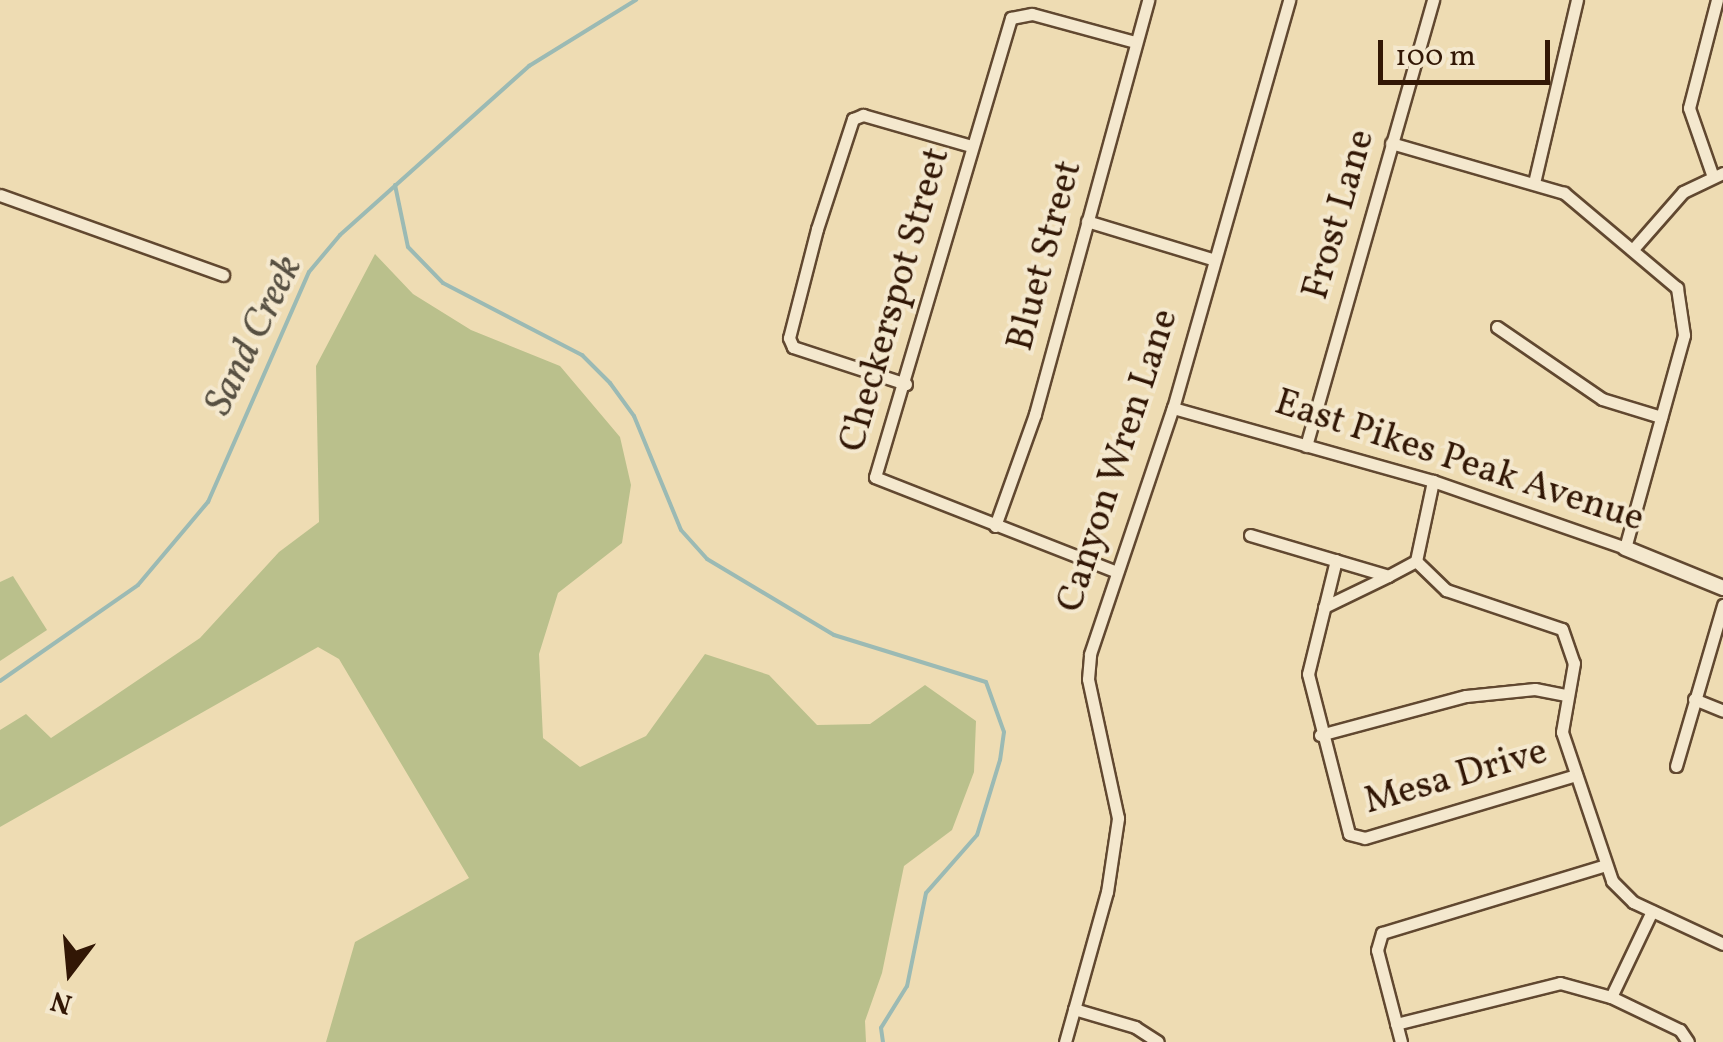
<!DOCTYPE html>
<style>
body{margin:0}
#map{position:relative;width:1723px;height:1042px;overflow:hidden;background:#eedcb3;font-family:Vollkorn,serif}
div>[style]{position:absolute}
.green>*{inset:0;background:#bac08c}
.stream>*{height:4px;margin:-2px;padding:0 2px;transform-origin:2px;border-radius:2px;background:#9bbab4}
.roads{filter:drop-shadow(2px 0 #614830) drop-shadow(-2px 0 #614830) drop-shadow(0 2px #614830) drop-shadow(0 -2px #614830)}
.minor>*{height:11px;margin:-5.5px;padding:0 5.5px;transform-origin:5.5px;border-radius:5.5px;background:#f4e8ce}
.tertiary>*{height:14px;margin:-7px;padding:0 7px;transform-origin:7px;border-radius:7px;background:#f4e8ce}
span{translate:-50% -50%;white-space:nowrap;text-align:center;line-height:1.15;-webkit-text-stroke:8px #f4e8ce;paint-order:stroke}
.street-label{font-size:38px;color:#321705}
.water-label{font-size:40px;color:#575042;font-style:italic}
.north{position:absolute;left:20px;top:922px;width:100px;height:100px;-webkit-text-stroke:8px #f4e8ce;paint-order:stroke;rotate:196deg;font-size:28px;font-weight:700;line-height:40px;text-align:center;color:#321705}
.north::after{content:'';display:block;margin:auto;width:35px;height:45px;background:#321705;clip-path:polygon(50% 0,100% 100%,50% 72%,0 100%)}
.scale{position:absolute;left:1378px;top:40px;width:172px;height:45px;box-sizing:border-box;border:5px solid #321705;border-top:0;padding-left:12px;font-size:30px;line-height:35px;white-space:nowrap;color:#321705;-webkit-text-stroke:8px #f4e8ce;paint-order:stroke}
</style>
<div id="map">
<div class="green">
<i style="clip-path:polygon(375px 254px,413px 294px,471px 330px,560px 366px,620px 437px,631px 485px,622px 543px,558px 593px,539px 654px,543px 738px,580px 767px,646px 736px,705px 654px,769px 675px,817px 725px,870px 724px,925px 685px,976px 721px,974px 772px,952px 830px,904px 866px,882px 973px,865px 1021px,866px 1042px,326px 1042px,355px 942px,469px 878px,339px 659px,318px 647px,0 827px,0 730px,26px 714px,51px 738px,101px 705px,200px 638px,279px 552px,319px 522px,316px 366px)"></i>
<i style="clip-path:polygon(13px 576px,47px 630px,0 661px,0 582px)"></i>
</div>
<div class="stream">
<i style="left:395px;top:185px;width:63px;rotate:78.2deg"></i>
<i style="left:408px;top:247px;width:50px;rotate:45.8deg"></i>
<i style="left:443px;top:283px;width:157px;rotate:27.4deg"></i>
<i style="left:582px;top:355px;width:40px;rotate:45deg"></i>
<i style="left:610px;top:383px;width:41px;rotate:54deg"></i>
<i style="left:634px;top:416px;width:123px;rotate:67.6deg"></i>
<i style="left:681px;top:530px;width:39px;rotate:48deg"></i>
<i style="left:707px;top:559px;width:148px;rotate:30.9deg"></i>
<i style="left:834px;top:635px;width:159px;rotate:17.2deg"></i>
<i style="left:986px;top:682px;width:53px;rotate:70.2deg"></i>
<i style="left:1004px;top:732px;width:28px;rotate:98deg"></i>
<i style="left:1000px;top:760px;width:78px;rotate:107deg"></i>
<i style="left:977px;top:835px;width:77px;rotate:131.3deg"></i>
<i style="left:926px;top:893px;width:95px;rotate:101.5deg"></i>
<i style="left:907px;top:986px;width:49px;rotate:121.8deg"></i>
<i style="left:881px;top:1028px;width:14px;rotate:82deg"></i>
<i style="left:0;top:681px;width:168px;rotate:-34.8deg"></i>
<i style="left:138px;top:585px;width:109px;rotate:-49.9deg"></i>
<i style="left:208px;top:502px;width:251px;rotate:-66.3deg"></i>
<i style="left:309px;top:272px;width:48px;rotate:-50deg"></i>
<i style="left:340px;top:235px;width:254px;rotate:-41.8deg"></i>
<i style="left:529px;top:66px;width:126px;rotate:-31.7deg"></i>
</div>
<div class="roads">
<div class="minor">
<i style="left:1713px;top:177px;width:73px;rotate:-109.2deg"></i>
<i style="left:1689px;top:108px;width:112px;rotate:-75.5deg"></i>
<i style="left:1534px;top:183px;width:188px;rotate:-76.8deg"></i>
<i style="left:0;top:195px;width:237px;rotate:19.7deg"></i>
<i style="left:1087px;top:221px;width:131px;rotate:16.9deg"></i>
<i style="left:1634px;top:248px;width:74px;rotate:-48.8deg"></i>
<i style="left:1683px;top:192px;width:44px;rotate:-25.4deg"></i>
<i style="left:1497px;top:327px;width:127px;rotate:34.4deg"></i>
<i style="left:1602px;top:399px;width:62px;rotate:17deg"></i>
<i style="left:906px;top:384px;width:119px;rotate:-161.9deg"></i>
<i style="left:793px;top:347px;width:10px;rotate:-114deg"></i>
<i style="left:789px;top:338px;width:113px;rotate:-75.6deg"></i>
<i style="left:817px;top:229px;width:116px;rotate:-71.9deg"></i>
<i style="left:853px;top:119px;width:11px;rotate:-22deg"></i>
<i style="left:863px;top:115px;width:112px;rotate:16deg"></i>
<i style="left:1173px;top:408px;width:270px;rotate:15.7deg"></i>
<i style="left:1433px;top:481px;width:203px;rotate:19.2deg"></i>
<i style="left:1625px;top:548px;width:221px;rotate:-74.5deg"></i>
<i style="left:1684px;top:335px;width:48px;rotate:-98.5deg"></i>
<i style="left:1677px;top:288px;width:148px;rotate:-139.9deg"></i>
<i style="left:1564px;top:193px;width:180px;rotate:-163.9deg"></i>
<i style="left:1306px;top:446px;width:464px;rotate:-74.1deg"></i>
<i style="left:995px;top:526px;width:119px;rotate:-70.3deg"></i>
<i style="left:1035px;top:414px;width:429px;rotate:-74.7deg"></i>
<i style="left:1250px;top:535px;width:144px;rotate:16.5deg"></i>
<i style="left:1388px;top:576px;width:32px;rotate:-28deg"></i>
<i style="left:1416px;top:561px;width:42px;rotate:44deg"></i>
<i style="left:1446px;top:590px;width:122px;rotate:18.6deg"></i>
<i style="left:1562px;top:629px;width:36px;rotate:71deg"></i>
<i style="left:1574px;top:663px;width:70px;rotate:99.9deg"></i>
<i style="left:1562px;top:732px;width:157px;rotate:71.4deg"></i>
<i style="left:1612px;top:881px;width:30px;rotate:45deg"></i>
<i style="left:1633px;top:902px;width:99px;rotate:25deg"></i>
<i style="left:1336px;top:560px;width:117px;rotate:103.8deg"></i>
<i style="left:1308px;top:674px;width:165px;rotate:75.6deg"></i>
<i style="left:1349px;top:834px;width:16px;rotate:14deg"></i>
<i style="left:1365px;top:838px;width:220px;rotate:-16.6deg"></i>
<i style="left:1416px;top:561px;width:82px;rotate:-78deg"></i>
<i style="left:1117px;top:572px;width:260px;rotate:-158.6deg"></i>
<i style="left:875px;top:477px;width:479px;rotate:-73.5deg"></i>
<i style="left:1011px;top:18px;width:21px;rotate:-11deg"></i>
<i style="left:1032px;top:14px;width:107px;rotate:15.2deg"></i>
<i style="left:1324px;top:607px;width:71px;rotate:-25.8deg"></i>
<i style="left:1694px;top:699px;width:31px;rotate:22deg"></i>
<i style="left:1320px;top:735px;width:151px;rotate:-15deg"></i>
<i style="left:1466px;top:696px;width:69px;rotate:-5.8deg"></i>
<i style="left:1535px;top:689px;width:33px;rotate:11deg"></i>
<i style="left:1676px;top:766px;width:168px;rotate:-73.7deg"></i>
<i style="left:1611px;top:997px;width:95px;rotate:-64.5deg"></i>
<i style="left:1074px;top:1009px;width:64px;rotate:16.4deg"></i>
<i style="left:1135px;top:1027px;width:27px;rotate:33deg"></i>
<i style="left:1396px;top:1024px;width:169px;rotate:-14deg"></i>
<i style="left:1560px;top:983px;width:53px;rotate:15.4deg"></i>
<i style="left:1611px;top:997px;width:76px;rotate:25.6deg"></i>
<i style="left:1680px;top:1030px;width:14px;rotate:56deg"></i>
<i style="left:1065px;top:1042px;width:156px;rotate:-74.4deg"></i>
<i style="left:1107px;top:892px;width:75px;rotate:-81.5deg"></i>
<i style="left:1118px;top:818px;width:142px;rotate:-102.2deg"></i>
<i style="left:1088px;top:679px;width:25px;rotate:-85deg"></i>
<i style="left:1090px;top:654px;width:260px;rotate:-71.4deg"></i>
<i style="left:1173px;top:408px;width:424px;rotate:-74.1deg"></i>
<i style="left:1401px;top:1042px;width:95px;rotate:-104.6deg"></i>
<i style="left:1377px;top:950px;width:18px;rotate:-74deg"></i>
<i style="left:1382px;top:933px;width:234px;rotate:-16.9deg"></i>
</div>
<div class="tertiary">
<i style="left:1625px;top:548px;width:106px;rotate:22.2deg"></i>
</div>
</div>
<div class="street-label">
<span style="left:1340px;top:215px;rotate:-74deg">Frost Lane</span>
<span style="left:1046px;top:256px;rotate:-75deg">Bluet Street</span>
<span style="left:896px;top:300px;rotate:-74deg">Checkerspot Street</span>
<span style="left:1119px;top:461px;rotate:-72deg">Canyon Wren Lane</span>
<span style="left:1459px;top:462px;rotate:18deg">East Pikes Peak Avenue</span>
<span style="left:1456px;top:778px;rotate:-16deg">Mesa Drive</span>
</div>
<div class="water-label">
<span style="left:255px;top:336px;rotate:-64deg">Sand Creek</span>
</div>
<div class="north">N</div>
<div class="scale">100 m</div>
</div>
